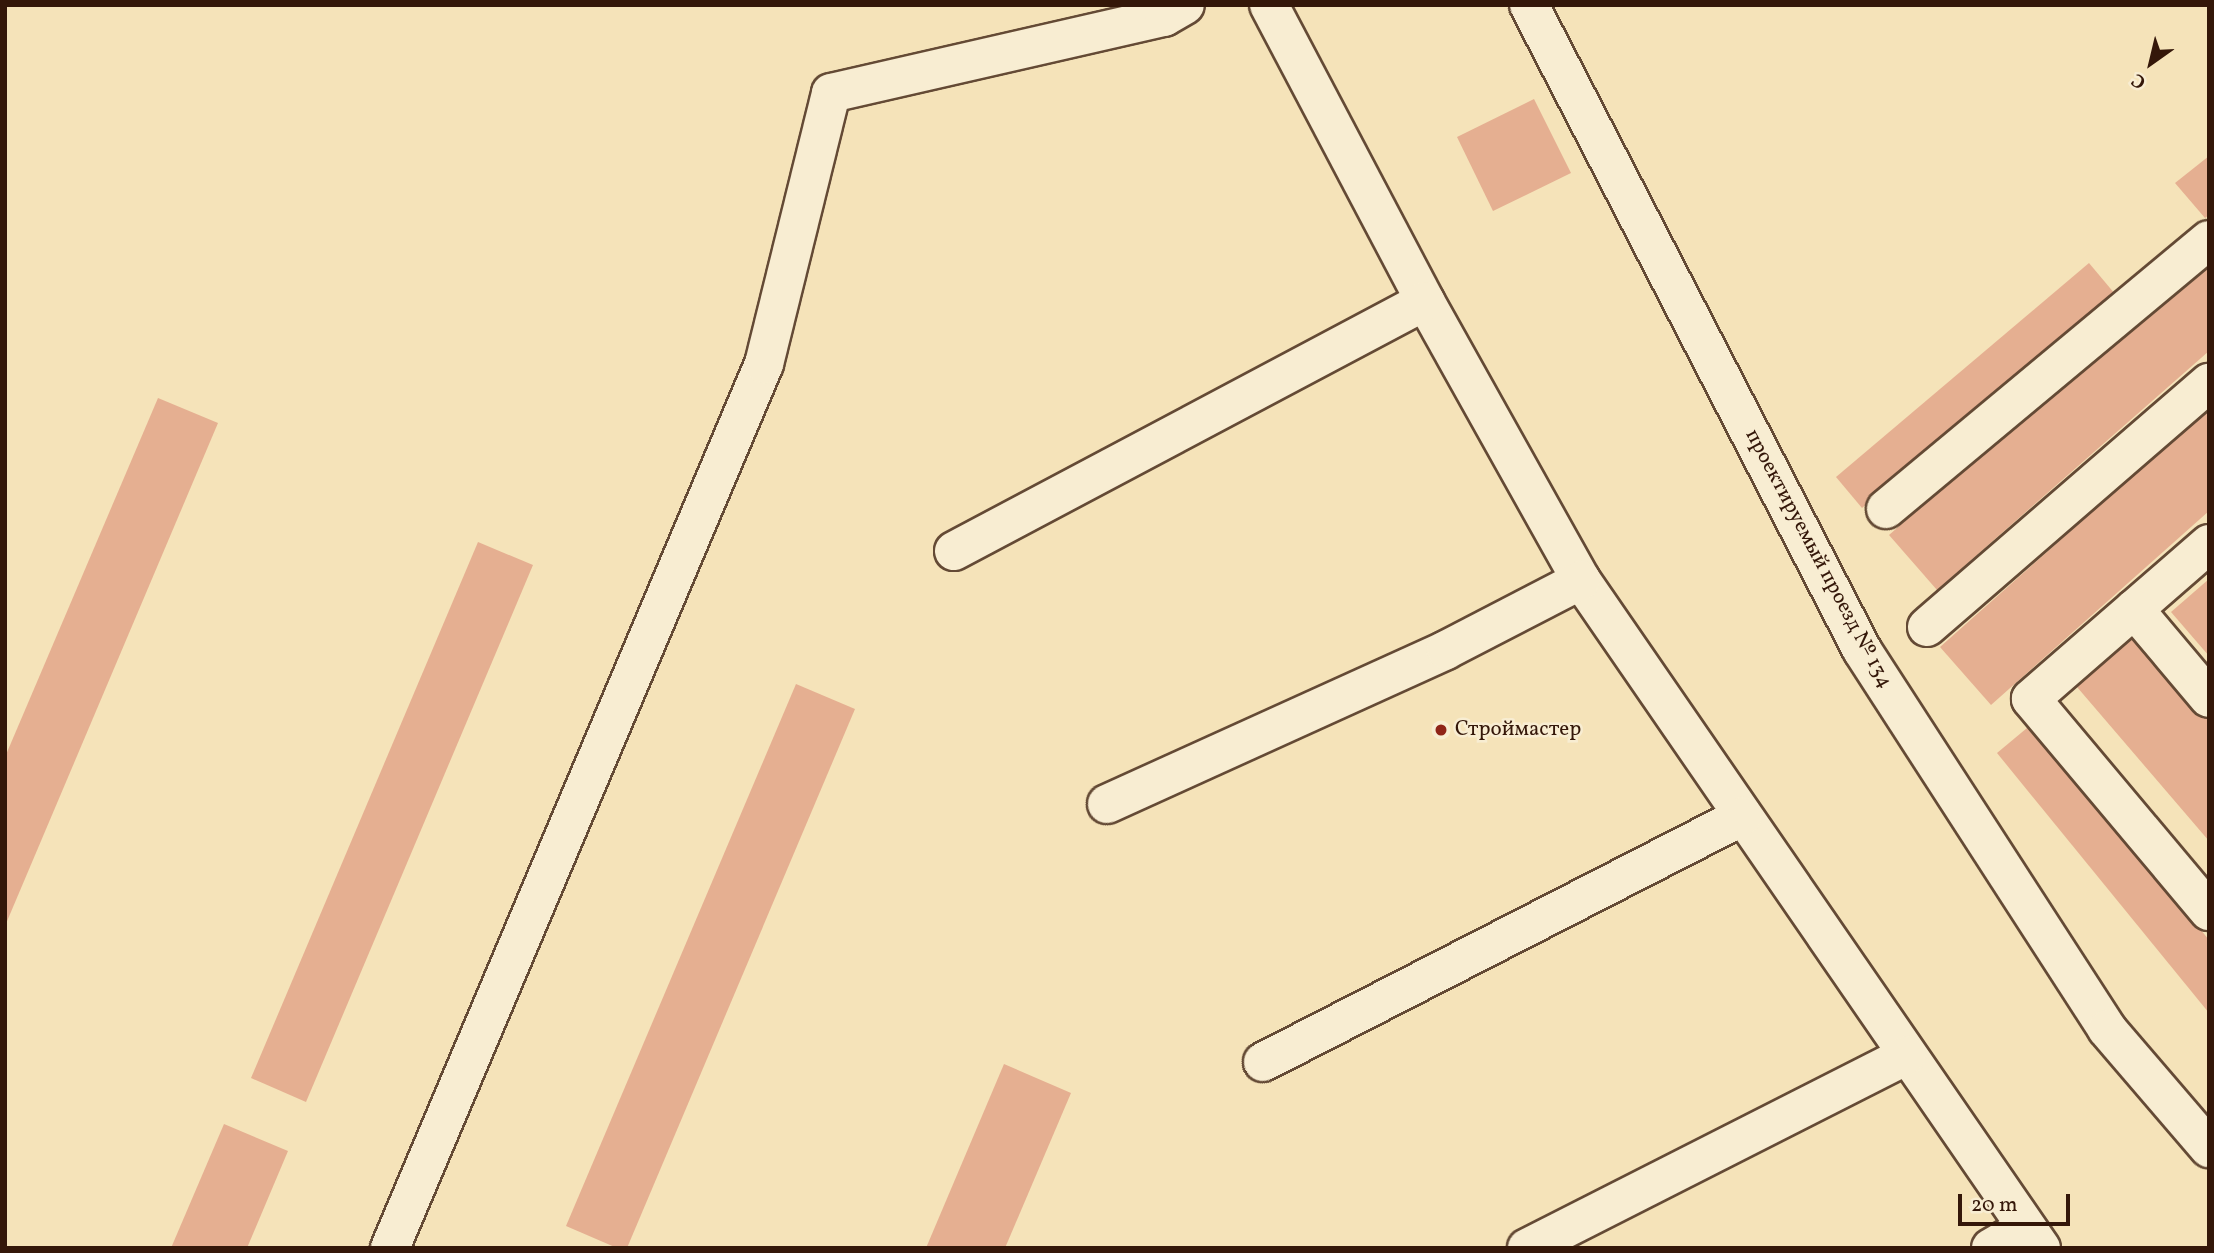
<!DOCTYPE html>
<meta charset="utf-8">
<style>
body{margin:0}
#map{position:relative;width:2214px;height:1253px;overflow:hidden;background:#f5e3b9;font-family:Vollkorn,serif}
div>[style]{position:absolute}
.building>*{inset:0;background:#e5af91}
.roads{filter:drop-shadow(2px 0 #644a35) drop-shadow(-2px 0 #644a35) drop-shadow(0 2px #644a35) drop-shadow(0 -2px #644a35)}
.minor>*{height:38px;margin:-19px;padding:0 19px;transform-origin:19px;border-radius:19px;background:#f8edd2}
.dots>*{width:19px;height:19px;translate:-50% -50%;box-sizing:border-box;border:4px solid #f8edd2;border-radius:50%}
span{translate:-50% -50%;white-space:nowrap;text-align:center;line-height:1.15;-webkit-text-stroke:5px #f8edd2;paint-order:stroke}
.street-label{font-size:21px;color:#341709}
.poi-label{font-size:21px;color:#341709}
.left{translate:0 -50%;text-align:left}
.frame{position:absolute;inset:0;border:7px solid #341709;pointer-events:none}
.north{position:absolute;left:2116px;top:28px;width:70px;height:70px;-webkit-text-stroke:5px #f8edd2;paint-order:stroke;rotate:214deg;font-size:19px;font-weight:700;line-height:28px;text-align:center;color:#341709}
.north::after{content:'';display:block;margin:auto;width:24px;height:32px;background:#341709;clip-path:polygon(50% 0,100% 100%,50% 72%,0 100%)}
.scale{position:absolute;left:1958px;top:1194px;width:112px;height:32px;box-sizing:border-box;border:4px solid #341709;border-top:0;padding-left:9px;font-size:21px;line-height:24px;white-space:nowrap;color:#341709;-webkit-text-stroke:5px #f8edd2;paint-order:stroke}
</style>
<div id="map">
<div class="building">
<i style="clip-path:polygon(1534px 99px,1571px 173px,1493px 211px,1457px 137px)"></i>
<i style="clip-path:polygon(2209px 156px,2209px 215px,2205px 218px,2175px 183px)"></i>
<i style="clip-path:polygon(2209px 255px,2209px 351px,1937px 590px,1889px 535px)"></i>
<i style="clip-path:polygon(2089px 263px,2115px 294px,1862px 508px,1836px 477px)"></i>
<i style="clip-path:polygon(158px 398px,218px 423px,5px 926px,5px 757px)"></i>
<i style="clip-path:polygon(2209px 408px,2209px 511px,1991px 705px,1940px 647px)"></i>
<i style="clip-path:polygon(478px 542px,533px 565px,306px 1102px,251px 1078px)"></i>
<i style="clip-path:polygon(2209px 579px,2209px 656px,2171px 612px)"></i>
<i style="clip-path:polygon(2145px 628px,2209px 702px,2209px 841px,2077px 687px)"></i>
<i style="clip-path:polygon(796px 684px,855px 709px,627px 1248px,617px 1248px,566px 1226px)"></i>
<i style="clip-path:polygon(2033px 723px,2209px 940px,2209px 1013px,1997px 753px)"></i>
<i style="clip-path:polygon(1004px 1064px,1071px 1093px,1005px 1248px,926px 1248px)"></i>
<i style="clip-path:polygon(224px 1124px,288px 1151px,247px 1248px,171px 1248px)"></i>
</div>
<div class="roads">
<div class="minor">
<i style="left:1269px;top:5px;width:335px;rotate:62.2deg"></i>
<i style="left:1425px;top:301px;width:320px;rotate:60.8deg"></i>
<i style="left:1581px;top:580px;width:811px;rotate:55.45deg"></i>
<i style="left:1529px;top:5px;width:726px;rotate:62.69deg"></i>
<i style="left:1862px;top:650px;width:451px;rotate:57.1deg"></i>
<i style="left:2107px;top:1029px;width:157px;rotate:49.4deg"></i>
<i style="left:1886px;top:509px;width:420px;rotate:-39.8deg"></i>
<i style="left:2209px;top:544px;width:236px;rotate:139deg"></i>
<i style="left:2031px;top:699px;width:277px;rotate:50deg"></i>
<i style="left:954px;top:551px;width:533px;rotate:-27.96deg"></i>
<i style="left:2134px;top:609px;width:116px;rotate:49.9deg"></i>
<i style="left:1927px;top:627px;width:373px;rotate:-40.9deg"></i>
<i style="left:1107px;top:804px;width:372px;rotate:-24.4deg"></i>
<i style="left:1446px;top:650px;width:152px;rotate:-27.4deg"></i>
<i style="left:1263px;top:1062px;width:539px;rotate:-27.14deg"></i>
<i style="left:390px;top:1248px;width:960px;rotate:-67.07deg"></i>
<i style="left:764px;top:364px;width:279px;rotate:-76.1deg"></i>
<i style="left:831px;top:93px;width:342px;rotate:-12.9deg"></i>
<i style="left:1164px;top:17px;width:24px;rotate:-30deg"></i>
<i style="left:1527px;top:1248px;width:426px;rotate:-26.9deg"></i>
<i style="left:1991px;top:1248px;width:38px;rotate:-30deg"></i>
</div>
</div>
<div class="dots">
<i style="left:1441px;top:730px;background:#8f2418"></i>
</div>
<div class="street-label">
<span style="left:1818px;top:559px;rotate:62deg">проектируемый проезд № 134</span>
</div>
<div class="poi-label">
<span class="left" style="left:1455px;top:730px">Строймастер</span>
</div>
<div class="frame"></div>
<div class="north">С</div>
<div class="scale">20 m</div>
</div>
